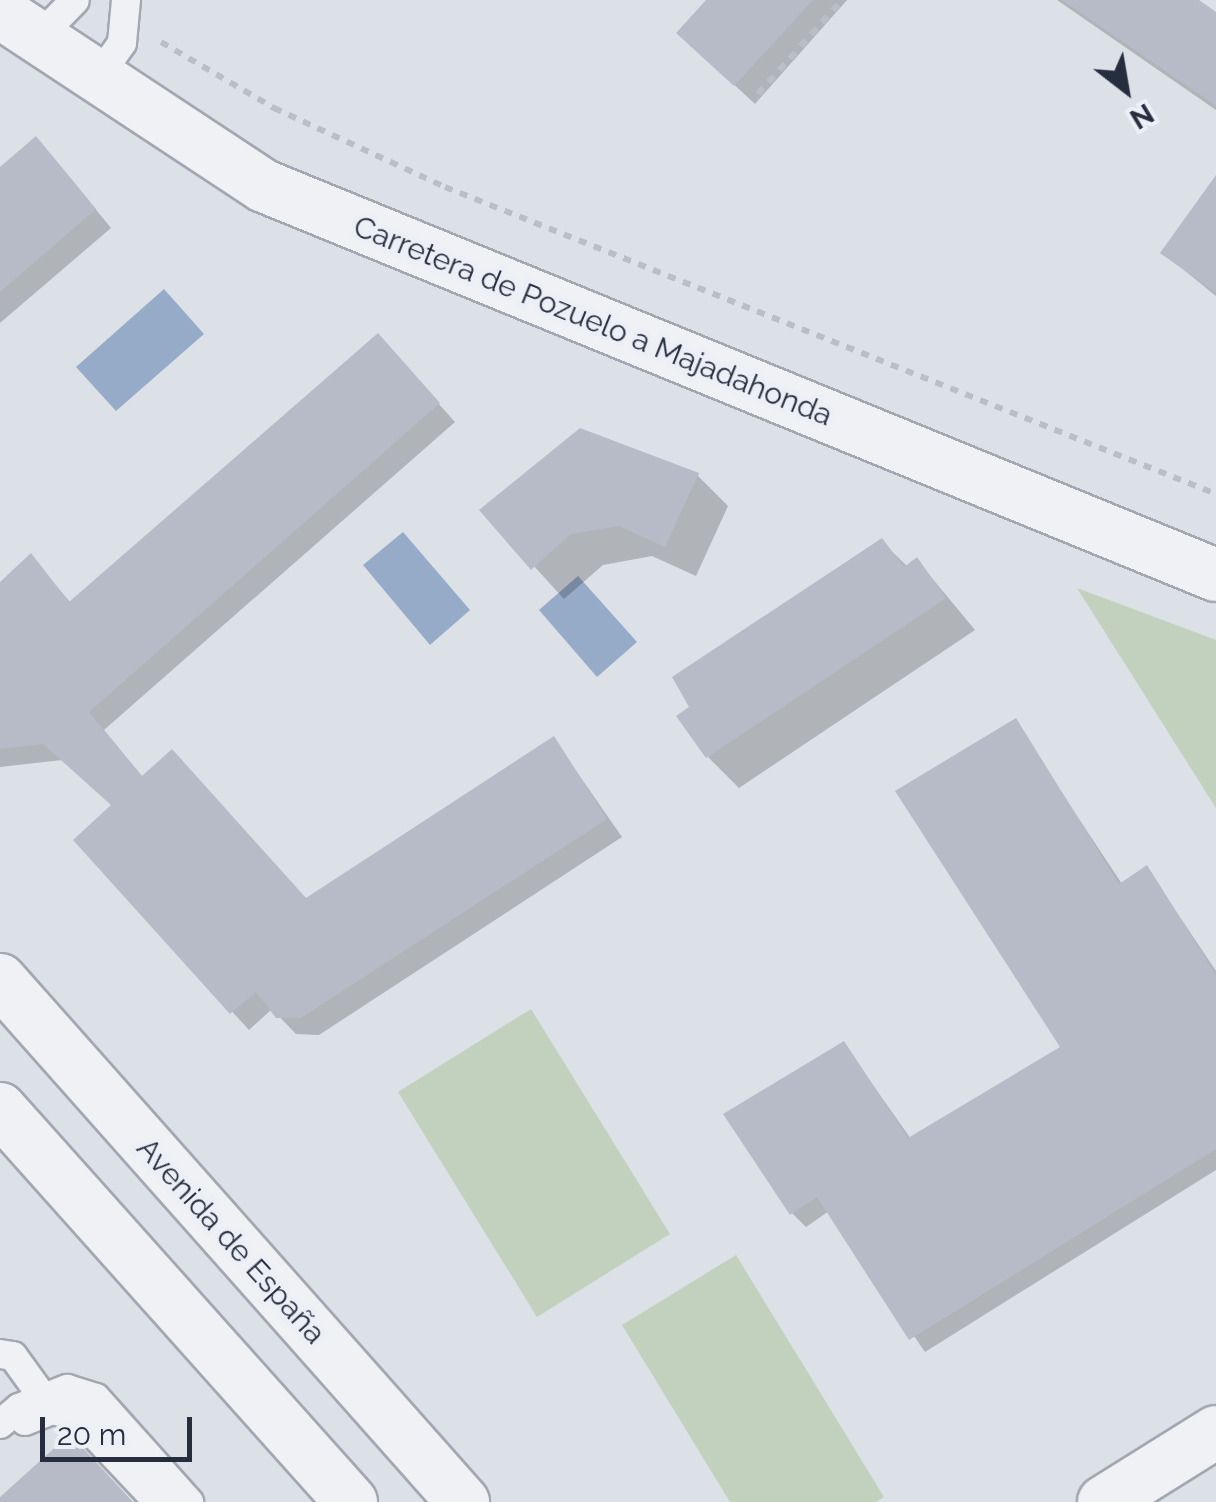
<!DOCTYPE html>
<meta charset="utf-8">
<style>
body{margin:0}
#map{position:relative;width:1216px;height:1502px;overflow:hidden;background:#dce0e7;font-family:Raleway,sans-serif}
div>[style]{position:absolute}
.green>*{inset:0;background:#c1d1bd}
.water>*{inset:0;background:#96abc8}
.shadow>*{inset:0;background:#0003}
.building>*{inset:0;background:#b7bbc7}
.path>*{height:6px;margin-top:-3px;transform-origin:0;background:repeating-linear-gradient(90deg,#bbbec5 0 8px,transparent 0 16px)}
.roads{filter:drop-shadow(2px 0 #a2a7b1) drop-shadow(-2px 0 #a2a7b1) drop-shadow(0 2px #a2a7b1) drop-shadow(0 -2px #a2a7b1)}
.service>*{height:28px;margin:-14px;padding:0 14px;transform-origin:14px;border-radius:14px;background:#eff1f5}
.minor>*{height:52px;margin:-26px;padding:0 26px;transform-origin:26px;border-radius:26px;background:#eff1f5}
span{translate:-50% -50%;white-space:nowrap;text-align:center;line-height:1.15;-webkit-text-stroke:10px #eceff5;paint-order:stroke}
.street-label{font-size:30px;color:#262d3e}
.north{position:absolute;left:1076px;top:40px;width:100px;height:100px;-webkit-text-stroke:8px #eceff5;paint-order:stroke;rotate:149deg;font-size:28px;font-weight:700;line-height:40px;text-align:center;color:#262d3e}
.north::after{content:'';display:block;margin:auto;width:35px;height:45px;background:#262d3e;clip-path:polygon(50% 0,100% 100%,50% 72%,0 100%)}
.scale{position:absolute;left:40px;top:1417px;width:152px;height:45px;box-sizing:border-box;border:5px solid #262d3e;border-top:0;padding-left:12px;font-size:30px;line-height:35px;white-space:nowrap;color:#262d3e;-webkit-text-stroke:8px #eceff5;paint-order:stroke}
</style>
<div id="map">
<div class="green">
<i style="clip-path:polygon(1077px 588px,1216px 640px,1216px 808px)"></i>
<i style="clip-path:polygon(531px 1009px,670px 1234px,537px 1317px,398px 1092px)"></i>
<i style="clip-path:polygon(736px 1255px,884px 1497px,876px 1502px,730px 1502px,622px 1325px)"></i>
</div>
<div class="water">
<i style="clip-path:polygon(164px 289px,204px 334px,116px 411px,76px 367px)"></i>
<i style="clip-path:polygon(403px 532px,470px 610px,430px 645px,363px 565px)"></i>
<i style="clip-path:polygon(578px 576px,637px 642px,597px 677px,539px 610px)"></i>
</div>
<div class="shadow">
<i style="clip-path:polygon(709px 0,847px 0,755px 104px,699px 52px)"></i>
<i style="clip-path:polygon(1057px 0,1197px 0,1216px 13px,1216px 110px)"></i>
<i style="clip-path:polygon(52px 156px,111px 228px,0 323px,0 170px)"></i>
<i style="clip-path:polygon(1216px 179px,1216px 296px,1163px 253px)"></i>
<i style="clip-path:polygon(394px 354px,455px 422px,104px 730px,143px 778px,307px 900px,554px 739px,622px 837px,319px 1035px,296px 1034px,272px 1009px,249px 1030px,76px 840px,114px 806px,62px 760px,0 767px,0 585px,31px 557px,71px 603px)"></i>
<i style="clip-path:polygon(697px 475px,728px 506px,696px 576px,652px 556px,603px 565px,564px 599px,483px 510px)"></i>
<i style="clip-path:polygon(882px 542px,908px 567px,917px 560px,975px 630px,739px 788px,708px 757px)"></i>
<i style="clip-path:polygon(1015px 722px,1122px 884px,1147px 868px,1216px 971px,1216px 1170px,925px 1352px,829px 1211px,806px 1227px,792px 1213px,844px 1044px,911px 1139px,1064px 1048px)"></i>
</div>
<div class="building">
<i style="clip-path:polygon(706px 0,813px 0,734px 86px,676px 33px)"></i>
<i style="clip-path:polygon(1062px 0,1199px 0,1216px 12px,1216px 106px)"></i>
<i style="clip-path:polygon(36px 136px,96px 209px,0 292px,0 167px)"></i>
<i style="clip-path:polygon(1216px 175px,1216px 293px,1160px 253px)"></i>
<i style="clip-path:polygon(378px 333px,440px 403px,89px 712px,142px 776px,172px 749px,306px 898px,554px 736px,607px 819px,301px 1018px,276px 1018px,256px 992px,230px 1014px,73px 840px,111px 805px,43px 744px,0 749px,0 582px,31px 553px,69px 602px)"></i>
<i style="clip-path:polygon(580px 428px,699px 473px,665px 547px,619px 526px,571px 534px,531px 570px,479px 510px)"></i>
<i style="clip-path:polygon(882px 538px,904px 567px,917px 557px,946px 598px,706px 758px,676px 716px,689px 707px,672px 677px)"></i>
<i style="clip-path:polygon(1016px 718px,1119px 884px,1147px 865px,1216px 975px,1216px 1149px,909px 1340px,817px 1197px,790px 1215px,723px 1114px,844px 1041px,908px 1138px,1060px 1047px,895px 791px)"></i>
<i style="clip-path:polygon(70px 1434px,133px 1502px,0 1502px,0 1497px)"></i>
</div>
<div class="path">
<i style="left:161px;top:42px;width:131px;rotate:30.3deg"></i>
<i style="left:274px;top:108px;width:188px;rotate:24.8deg"></i>
<i style="left:445px;top:187px;width:830px;rotate:21.71deg"></i>
<i style="left:758px;top:94px;width:126px;rotate:-48.2deg"></i>
</div>
<div class="roads">
<div class="service">
<i style="left:37px;top:39px;width:54px;rotate:-45.7deg"></i>
<i style="left:96px;top:80px;width:45px;rotate:-54.9deg"></i>
<i style="left:122px;top:43px;width:43px;rotate:-84.7deg"></i>
<i style="left:0;top:1354px;width:13px;rotate:9deg"></i>
<i style="left:13px;top:1356px;width:49px;rotate:54.1deg"></i>
<i style="left:25px;top:1421px;width:29px;rotate:-22deg"></i>
<i style="left:52px;top:1410px;width:26px;rotate:13deg"></i>
<i style="left:77px;top:1416px;width:118px;rotate:46.7deg"></i>
<i style="left:0;top:1424px;width:25px;rotate:-40deg"></i>
<i style="left:19px;top:1408px;width:52px;rotate:-21.6deg"></i>
<i style="left:67px;top:1389px;width:30px;rotate:17deg"></i>
<i style="left:96px;top:1398px;width:140px;rotate:48.2deg"></i>
</div>
<div class="minor">
<i style="left:0;top:12px;width:316px;rotate:33.4deg"></i>
<i style="left:264px;top:186px;width:1028px;rotate:22.23deg"></i>
<i style="left:0;top:980px;width:698px;rotate:48.43deg"></i>
<i style="left:0;top:1109px;width:527px;rotate:48.23deg"></i>
<i style="left:1104px;top:1502px;width:132px;rotate:-32deg"></i>
</div>
</div>
<div class="street-label">
<span style="left:593px;top:321px;rotate:22deg">Carretera de Pozuelo a Majadahonda</span>
<span style="left:231px;top:1241px;rotate:48deg">Avenida de España</span>
</div>
<div class="north">N</div>
<div class="scale">20 m</div>
</div>
